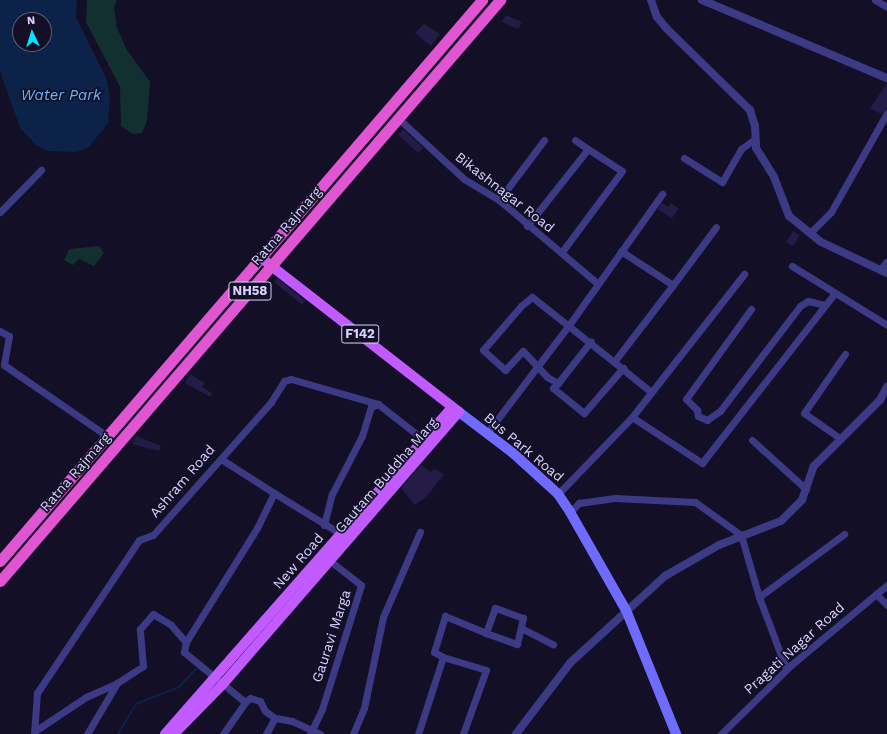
<!DOCTYPE html>
<style>
body{margin:0}
#map{position:relative;width:887px;height:734px;overflow:hidden;background:#130f26;font-family:"Work Sans",sans-serif}
div>[style]{position:absolute}
.green>*{inset:0;background:#12302f}
.water>*{inset:0;background:#0c2248}
.stream>*{height:2px;margin:-1px;padding:0 1px;transform-origin:1px;border-radius:1px;background:#0c2248}
.building>*{inset:0;background:#241b47}
.minor>*{height:7px;margin:-3.5px;padding:0 3.5px;transform-origin:3.5px;border-radius:3.5px;background:#3d3a85}
.tertiary>*{height:8px;margin:-4px;padding:0 4px;transform-origin:4px;border-radius:4px;background:#3d3a85}
.secondary>*{height:10px;margin:-5px;padding:0 5px;transform-origin:5px;border-radius:5px;background:#6f6bff}
.primary>*{height:10px;margin:-5px;padding:0 5px;transform-origin:5px;border-radius:5px;background:#c25bff}
.trunk>*{height:11px;margin:-5.5px;padding:0 5.5px;transform-origin:5.5px;border-radius:5.5px;background:#e055d1}
span{translate:-50% -50%;white-space:nowrap;text-align:center;line-height:1.15;-webkit-text-stroke:3.5px #130f26;paint-order:stroke}
.shield-label span{padding:1px 3px;background:#130f26;border:1px solid;border-radius:3px;-webkit-text-stroke-width:0}
.shield-label{font-size:13px;color:#d9d4ff;font-weight:700}
.street-label{font-size:14px;color:#d9d4ff}
.water-label{font-size:15px;color:#62b6ff;font-style:italic}
.north{position:absolute;left:12px;top:12px;width:40px;height:40px;box-sizing:border-box;background:#130f26;border:1px solid #625e7d;border-radius:50%;rotate:356deg;font-size:11px;font-weight:700;line-height:16px;text-align:center;color:#d9d4ff}
.north::after{content:'';display:block;margin:auto;width:14px;height:18px;background:#00e5ff;clip-path:polygon(50% 0,100% 100%,50% 72%,0 100%)}
</style>
<div id="map">
<div class="green">
<i style="clip-path:polygon(87px 0,117px 0,114px 8px,117px 28px,127px 50px,150px 82px,147px 121px,142px 133px,133px 134px,121px 126px,120px 87px,86px 22px)"></i>
<i style="clip-path:polygon(99px 246px,104px 253px,94px 266px,79px 259px,73px 265px,64px 260px,69px 249px)"></i>
</div>
<div class="water">
<i style="clip-path:polygon(evenodd,0 0,77px 0,76px 17px,107px 80px,110px 97px,108px 123px,89px 147px,76px 152px,48px 151px,36px 145px,20px 128px,0 71px,0 0,20px 20px,44px 20px,44px 44px,20px 44px,20px 20px)"></i>
</div>
<div class="stream">
<i style="left:118px;top:734px;width:35px;rotate:-59deg"></i>
<i style="left:136px;top:704px;width:46px;rotate:-21.6deg"></i>
<i style="left:179px;top:687px;width:25px;rotate:-47deg"></i>
</div>
<div class="building">
<i style="clip-path:polygon(506px 15px,522px 22px,518px 29px,502px 22px)"></i>
<i style="clip-path:polygon(424px 24px,440px 34px,431px 46px,415px 33px)"></i>
<i style="clip-path:polygon(887px 83px,887px 108px,881px 114px,870px 108px)"></i>
<i style="clip-path:polygon(403px 129px,423px 148px,418px 153px,398px 135px)"></i>
<i style="clip-path:polygon(662px 203px,669px 207px,671px 203px,679px 209px,672px 218px,657px 209px)"></i>
<i style="clip-path:polygon(793px 231px,800px 235px,793px 246px,786px 242px)"></i>
<i style="clip-path:polygon(277px 278px,305px 301px,302px 305px,274px 282px)"></i>
<i style="clip-path:polygon(190px 374px,205px 383px,202px 387px,212px 393px,210px 397px,185px 383px)"></i>
<i style="clip-path:polygon(136px 436px,161px 446px,159px 451px,132px 444px)"></i>
<i style="clip-path:polygon(422px 465px,430px 472px,435px 469px,444px 474px,428px 495px,415px 505px,401px 488px)"></i>
</div>
<div class="minor">
<i style="left:875px;top:0;width:14px;rotate:30deg"></i>
<i style="left:399px;top:119px;width:88px;rotate:42.7deg"></i>
<i style="left:464px;top:179px;width:41px;rotate:31deg"></i>
<i style="left:499px;top:200px;width:128px;rotate:40.3deg"></i>
<i style="left:575px;top:140px;width:16px;rotate:35deg"></i>
<i style="left:684px;top:158px;width:45px;rotate:32.3deg"></i>
<i style="left:722px;top:182px;width:38px;rotate:-60deg"></i>
<i style="left:741px;top:149px;width:17px;rotate:-36deg"></i>
<i style="left:499px;top:200px;width:75px;rotate:-53.1deg"></i>
<i style="left:0;top:212px;width:59px;rotate:-45.7deg"></i>
<i style="left:527px;top:226px;width:98px;rotate:-51.6deg"></i>
<i style="left:588px;top:149px;width:40px;rotate:32.9deg"></i>
<i style="left:622px;top:171px;width:102px;rotate:126.6deg"></i>
<i style="left:810px;top:233px;width:30px;rotate:-45deg"></i>
<i style="left:831px;top:212px;width:114px;rotate:-60.5deg"></i>
<i style="left:621px;top:251px;width:62px;rotate:33.2deg"></i>
<i style="left:673px;top:285px;width:97px;rotate:127.5deg"></i>
<i style="left:614px;top:362px;width:105px;rotate:-141.6deg"></i>
<i style="left:532px;top:297px;width:14px;rotate:141deg"></i>
<i style="left:521px;top:306px;width:58px;rotate:130.8deg"></i>
<i style="left:483px;top:350px;width:30px;rotate:42deg"></i>
<i style="left:505px;top:370px;width:26px;rotate:-47deg"></i>
<i style="left:523px;top:351px;width:35px;rotate:47deg"></i>
<i style="left:547px;top:377px;width:13px;rotate:29deg"></i>
<i style="left:558px;top:383px;width:7px;rotate:135deg"></i>
<i style="left:553px;top:388px;width:40px;rotate:39deg"></i>
<i style="left:584px;top:413px;width:60px;rotate:-49.1deg"></i>
<i style="left:792px;top:266px;width:112px;rotate:31.8deg"></i>
<i style="left:880px;top:270px;width:11px;rotate:-52deg"></i>
<i style="left:673px;top:285px;width:72px;rotate:-53.4deg"></i>
<i style="left:751px;top:309px;width:111px;rotate:125.8deg"></i>
<i style="left:686px;top:399px;width:16px;rotate:45deg"></i>
<i style="left:697px;top:410px;width:6px;rotate:81deg"></i>
<i style="left:698px;top:416px;width:10px;rotate:24deg"></i>
<i style="left:707px;top:420px;width:16px;rotate:-35deg"></i>
<i style="left:720px;top:411px;width:132px;rotate:-52.7deg"></i>
<i style="left:800px;top:306px;width:9px;rotate:-32deg"></i>
<i style="left:808px;top:301px;width:17px;rotate:13deg"></i>
<i style="left:0;top:331px;width:10px;rotate:29deg"></i>
<i style="left:9px;top:336px;width:29px;rotate:100deg"></i>
<i style="left:4px;top:365px;width:125px;rotate:34.6deg"></i>
<i style="left:614px;top:362px;width:48px;rotate:39deg"></i>
<i style="left:558px;top:383px;width:53px;rotate:-51.8deg"></i>
<i style="left:632px;top:417px;width:84px;rotate:33.3deg"></i>
<i style="left:702px;top:463px;width:214px;rotate:-52deg"></i>
<i style="left:487px;top:433px;width:136px;rotate:-52.8deg"></i>
<i style="left:569px;top:325px;width:161px;rotate:-54.6deg"></i>
<i style="left:841px;top:439px;width:45px;rotate:-144.9deg"></i>
<i style="left:804px;top:413px;width:72px;rotate:-55.2deg"></i>
<i style="left:752px;top:440px;width:73px;rotate:42.2deg"></i>
<i style="left:221px;top:459px;width:63px;rotate:32.7deg"></i>
<i style="left:558px;top:494px;width:107px;rotate:-46.1deg"></i>
<i style="left:632px;top:417px;width:182px;rotate:-51.9deg"></i>
<i style="left:570px;top:512px;width:13px;rotate:-45deg"></i>
<i style="left:579px;top:503px;width:36px;rotate:-8deg"></i>
<i style="left:615px;top:498px;width:80px;rotate:2.9deg"></i>
<i style="left:695px;top:502px;width:57px;rotate:35.7deg"></i>
<i style="left:741px;top:535px;width:65px;rotate:73.8deg"></i>
<i style="left:759px;top:597px;width:77px;rotate:69.4deg"></i>
<i style="left:324px;top:525px;width:32px;rotate:-76deg"></i>
<i style="left:332px;top:494px;width:65px;rotate:-62.7deg"></i>
<i style="left:362px;top:436px;width:30px;rotate:-73deg"></i>
<i style="left:371px;top:407px;width:8px;rotate:-23deg"></i>
<i style="left:876px;top:594px;width:16px;rotate:45deg"></i>
<i style="left:759px;top:597px;width:106px;rotate:-36.5deg"></i>
<i style="left:521px;top:628px;width:36px;rotate:27deg"></i>
<i style="left:443px;top:657px;width:45px;rotate:16.8deg"></i>
<i style="left:486px;top:670px;width:68px;rotate:109.8deg"></i>
<i style="left:35px;top:731px;width:61px;rotate:-33.7deg"></i>
<i style="left:86px;top:697px;width:34px;rotate:-24deg"></i>
<i style="left:117px;top:683px;width:31px;rotate:-33deg"></i>
<i style="left:143px;top:666px;width:37px;rotate:-95deg"></i>
<i style="left:140px;top:629px;width:20px;rotate:-49deg"></i>
<i style="left:153px;top:614px;width:21px;rotate:31deg"></i>
<i style="left:171px;top:625px;width:23px;rotate:49deg"></i>
<i style="left:34px;top:734px;width:41px;rotate:-85.8deg"></i>
<i style="left:37px;top:693px;width:184px;rotate:-56.3deg"></i>
<i style="left:139px;top:540px;width:15px;rotate:-20deg"></i>
<i style="left:153px;top:535px;width:178px;rotate:-48.4deg"></i>
<i style="left:271px;top:402px;width:25px;rotate:-58deg"></i>
<i style="left:284px;top:381px;width:7px;rotate:-16deg"></i>
<i style="left:291px;top:379px;width:91px;rotate:16deg"></i>
<i style="left:378px;top:404px;width:58px;rotate:38deg"></i>
<i style="left:87px;top:734px;width:59px;rotate:-59.5deg"></i>
<i style="left:223px;top:734px;width:39px;rotate:-55deg"></i>
<i style="left:266px;top:734px;width:18px;rotate:-61deg"></i>
<i style="left:310px;top:734px;width:28px;rotate:-64deg"></i>
<i style="left:322px;top:709px;width:130px;rotate:-72.5deg"></i>
<i style="left:361px;top:585px;width:39px;rotate:-142deg"></i>
<i style="left:320px;top:734px;width:31px;rotate:-155deg"></i>
<i style="left:292px;top:721px;width:17px;rotate:-170deg"></i>
<i style="left:275px;top:718px;width:12px;rotate:-145deg"></i>
<i style="left:265px;top:711px;width:11px;rotate:-117deg"></i>
<i style="left:260px;top:701px;width:10px;rotate:-163deg"></i>
<i style="left:250px;top:698px;width:6px;rotate:141deg"></i>
<i style="left:245px;top:702px;width:79px;rotate:-140.7deg"></i>
<i style="left:184px;top:652px;width:10px;rotate:-79deg"></i>
<i style="left:186px;top:642px;width:134px;rotate:-58.1deg"></i>
<i style="left:257px;top:528px;width:39px;rotate:-64deg"></i>
<i style="left:274px;top:493px;width:79px;rotate:31.5deg"></i>
<i style="left:353px;top:734px;width:28px;rotate:-67deg"></i>
<i style="left:364px;top:708px;width:93px;rotate:-78.2deg"></i>
<i style="left:383px;top:617px;width:93px;rotate:-66.5deg"></i>
<i style="left:418px;top:734px;width:81px;rotate:-72deg"></i>
<i style="left:443px;top:657px;width:10px;rotate:-151deg"></i>
<i style="left:434px;top:652px;width:38px;rotate:-73deg"></i>
<i style="left:445px;top:616px;width:44px;rotate:22.5deg"></i>
<i style="left:486px;top:633px;width:33px;rotate:20deg"></i>
<i style="left:517px;top:644px;width:27px;rotate:-77deg"></i>
<i style="left:523px;top:618px;width:30px;rotate:-160deg"></i>
<i style="left:495px;top:608px;width:27px;rotate:110deg"></i>
<i style="left:721px;top:734px;width:98px;rotate:-44.6deg"></i>
<i style="left:791px;top:665px;width:125px;rotate:-39.8deg"></i>
</div>
<div class="tertiary">
<i style="left:651px;top:0;width:18px;rotate:71deg"></i>
<i style="left:657px;top:17px;width:16px;rotate:50deg"></i>
<i style="left:667px;top:29px;width:116px;rotate:44.3deg"></i>
<i style="left:750px;top:110px;width:17px;rotate:73deg"></i>
<i style="left:755px;top:126px;width:22px;rotate:87deg"></i>
<i style="left:756px;top:148px;width:34px;rotate:58deg"></i>
<i style="left:774px;top:177px;width:42px;rotate:69deg"></i>
<i style="left:789px;top:216px;width:41px;rotate:39.1deg"></i>
<i style="left:821px;top:242px;width:73px;rotate:25.2deg"></i>
<i style="left:702px;top:0;width:201px;rotate:22.9deg"></i>
<i style="left:516px;top:734px;width:89px;rotate:-52.7deg"></i>
<i style="left:570px;top:663px;width:129px;rotate:-42.5deg"></i>
<i style="left:665px;top:576px;width:62px;rotate:-29.9deg"></i>
<i style="left:719px;top:545px;width:66px;rotate:-21.2deg"></i>
<i style="left:781px;top:521px;width:30px;rotate:-45deg"></i>
<i style="left:802px;top:500px;width:36px;rotate:-71deg"></i>
<i style="left:814px;top:466px;width:93px;rotate:-45deg"></i>
<i style="left:880px;top:400px;width:15px;rotate:-62deg"></i>
</div>
<div class="secondary">
<i style="left:459px;top:412px;width:68px;rotate:37.2deg"></i>
<i style="left:513px;top:453px;width:61px;rotate:42.3deg"></i>
<i style="left:558px;top:494px;width:22px;rotate:56deg"></i>
<i style="left:570px;top:512px;width:113px;rotate:60.3deg"></i>
<i style="left:626px;top:610px;width:134px;rotate:68deg"></i>
</div>
<div class="primary">
<i style="left:165px;top:734px;width:435px;rotate:-48.7deg"></i>
<i style="left:174px;top:734px;width:70px;rotate:-45.6deg"></i>
<i style="left:223px;top:684px;width:360px;rotate:-49.1deg"></i>
<i style="left:459px;top:412px;width:252px;rotate:-142.1deg"></i>
</div>
<div class="trunk">
<i style="left:0;top:561px;width:740px;rotate:-49.33deg"></i>
<i style="left:0;top:581px;width:767px;rotate:-49.29deg"></i>
</div>
<div class="shield-label">
<span style="left:250px;top:291px">NH58</span>
<span style="left:360px;top:334px">F142</span>
</div>
<div class="street-label">
<span style="left:505px;top:192px;rotate:38deg">Bikashnagar Road</span>
<span style="left:286px;top:226px;rotate:-49deg">Ratna Rajmarg</span>
<span style="left:524px;top:447px;rotate:40deg">Bus Park Road</span>
<span style="left:75px;top:472px;rotate:-49deg">Ratna Rajmarg</span>
<span style="left:386px;top:475px;rotate:-49deg">Gautam Buddha Marg</span>
<span style="left:182px;top:481px;rotate:-49deg">Ashram Road</span>
<span style="left:298px;top:561px;rotate:-49deg">New Road</span>
<span style="left:331px;top:636px;rotate:-72deg">Gauravi Marga</span>
<span style="left:794px;top:648px;rotate:-42deg">Pragati Nagar Road</span>
</div>
<div class="water-label">
<span style="left:61px;top:96px">Water Park</span>
</div>
<div class="north">N</div>
</div>
